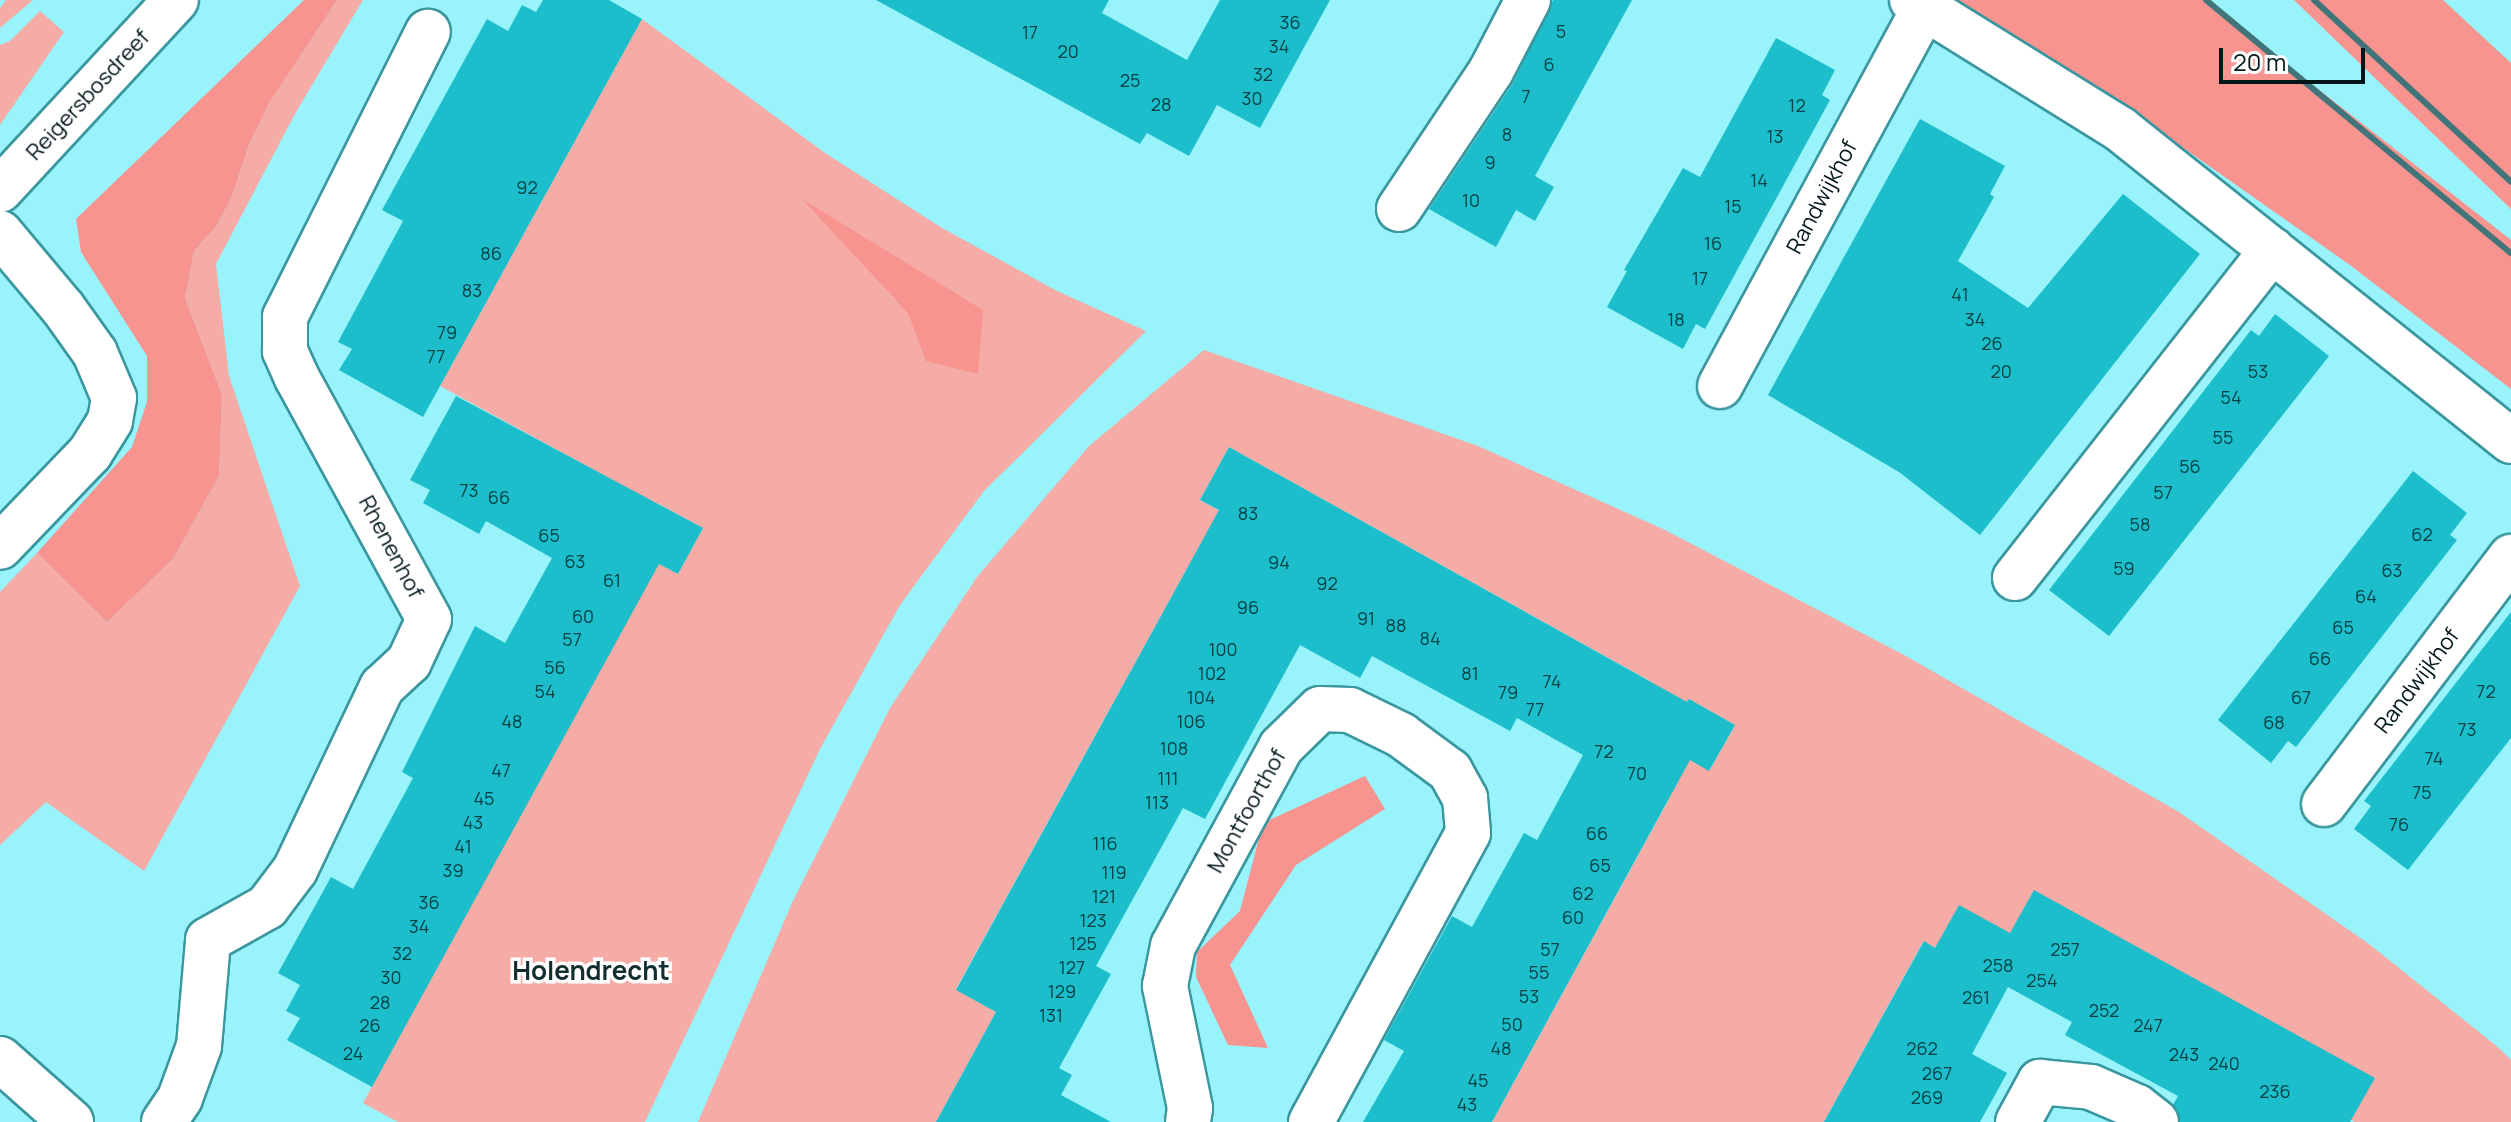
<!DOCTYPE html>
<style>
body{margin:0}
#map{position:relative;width:2511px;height:1122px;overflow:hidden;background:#99f3fb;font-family:Manrope,sans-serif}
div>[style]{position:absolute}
.green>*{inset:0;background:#f5aba6}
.forest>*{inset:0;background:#f7948f}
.building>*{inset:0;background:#1bbeca}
.roads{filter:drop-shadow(2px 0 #3a979f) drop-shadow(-2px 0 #3a979f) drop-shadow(0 2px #3a979f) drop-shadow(0 -2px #3a979f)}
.minor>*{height:44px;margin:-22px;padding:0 22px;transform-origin:22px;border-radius:22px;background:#fff}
.rail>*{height:6px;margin:-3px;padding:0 3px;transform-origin:3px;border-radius:3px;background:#41757a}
span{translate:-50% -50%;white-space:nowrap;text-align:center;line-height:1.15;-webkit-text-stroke:7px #fff;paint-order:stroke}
.number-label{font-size:18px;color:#074045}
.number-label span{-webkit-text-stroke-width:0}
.street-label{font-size:22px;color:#001619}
.quarter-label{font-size:26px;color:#112e31;font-weight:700}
.scale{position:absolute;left:2219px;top:48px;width:146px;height:36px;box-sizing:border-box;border:4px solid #001619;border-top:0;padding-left:10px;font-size:24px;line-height:28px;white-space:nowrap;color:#001619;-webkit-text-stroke:6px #fff;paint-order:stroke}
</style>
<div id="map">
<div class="green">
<i style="clip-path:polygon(6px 0,33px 0,0 28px,0 8px)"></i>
<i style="clip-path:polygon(337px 0,363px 0,296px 112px,216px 264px,229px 376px,300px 586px,144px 871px,46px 802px,0 845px,0 592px,37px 553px,107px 622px,173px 559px,219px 476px,222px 395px,185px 298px,194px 251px,217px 225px,232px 196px,249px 145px,269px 103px)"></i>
<i style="clip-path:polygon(40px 11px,64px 32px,0 125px,0 45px,10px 41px)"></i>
<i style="clip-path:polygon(642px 19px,825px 153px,942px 228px,1057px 291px,1146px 331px,984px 491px,900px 605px,820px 749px,645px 1122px,398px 1122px,363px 1103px,538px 783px,646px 557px,678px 574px,703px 528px,657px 503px,649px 518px,620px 484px,440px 386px)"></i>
<i style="clip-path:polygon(1204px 350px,1478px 446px,1665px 530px,1906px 656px,2179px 812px,2369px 944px,2499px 1048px,2511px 1060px,2511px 1122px,2355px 1122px,2351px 1120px,2374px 1078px,2010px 933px,1935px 948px,1923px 942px,1824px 1122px,1492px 1122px,1668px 801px,1679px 753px,1710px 770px,1735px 725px,1689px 699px,1680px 715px,1650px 681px,1229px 447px,1200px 500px,1231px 517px,1200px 545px,956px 989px,996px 1012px,936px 1122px,698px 1122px,792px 903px,890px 708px,977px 577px,1089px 446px)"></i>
</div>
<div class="forest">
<i style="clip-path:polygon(304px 0,337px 0,269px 103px,249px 145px,232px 196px,217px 225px,194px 251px,185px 298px,222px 395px,219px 476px,173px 559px,107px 622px,37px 553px,132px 447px,147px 402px,147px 356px,81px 252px,76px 219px)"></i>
<i style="clip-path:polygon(1948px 0,2204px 0,2511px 240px,2511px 389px,2350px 265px,2121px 104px)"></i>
<i style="clip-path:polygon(2294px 0,2443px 0,2511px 63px,2511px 209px)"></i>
<i style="clip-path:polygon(802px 199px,983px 310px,978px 374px,926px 361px,908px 313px)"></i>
<i style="clip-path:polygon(1365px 776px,1385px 809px,1296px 865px,1230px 965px,1268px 1048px,1228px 1045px,1196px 977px,1197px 952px,1240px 911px,1263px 823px)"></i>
</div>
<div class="building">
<i style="clip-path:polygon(543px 0,609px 0,642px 19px,423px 417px,339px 370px,352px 349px,338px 342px,403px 221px,382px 210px,487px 19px,508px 31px,522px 5px,536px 12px)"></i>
<i style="clip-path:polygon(876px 0,1109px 0,1102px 13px,1187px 60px,1220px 0,1330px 0,1260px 128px,1217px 105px,1189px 156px,1147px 133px,1140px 144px)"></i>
<i style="clip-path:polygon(1553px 0,1632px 0,1535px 176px,1554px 187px,1535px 221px,1516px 210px,1496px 247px,1429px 209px,1513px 83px)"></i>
<i style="clip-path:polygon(1776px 38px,1835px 70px,1822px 95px,1830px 100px,1705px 329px,1696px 324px,1683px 349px,1607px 307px,1627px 271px,1624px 270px,1683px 168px,1700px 177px)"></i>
<i style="clip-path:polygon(1920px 119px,2005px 166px,1990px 194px,1994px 197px,1958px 261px,2028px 308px,2123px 194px,2200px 254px,1980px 535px,1899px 472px,1768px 395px)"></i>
<i style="clip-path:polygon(2275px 314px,2329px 356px,2109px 636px,2049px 590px,2251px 330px,2259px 336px)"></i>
<i style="clip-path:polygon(456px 396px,703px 528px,678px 574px,659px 564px,372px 1087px,287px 1040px,300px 1018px,286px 1011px,300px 985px,278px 973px,331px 877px,353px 889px,413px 778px,402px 772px,475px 626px,505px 643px,552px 558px,486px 521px,479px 534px,423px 503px,430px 490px,410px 480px)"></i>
<i style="clip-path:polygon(1229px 447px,1687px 702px,1689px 699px,1735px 725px,1709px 771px,1690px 760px,1492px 1122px,1363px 1122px,1404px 1051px,1384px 1040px,1452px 916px,1472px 927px,1524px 833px,1537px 840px,1583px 755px,1517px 718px,1510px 731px,1372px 656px,1360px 678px,1300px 645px,1205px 819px,1183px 808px,1096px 966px,1111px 974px,1059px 1068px,1072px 1075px,1061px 1095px,1111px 1122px,936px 1122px,996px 1012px,956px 990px,1219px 510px,1200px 500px)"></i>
<i style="clip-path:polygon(2413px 471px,2467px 513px,2450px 535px,2457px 540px,2296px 747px,2288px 741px,2271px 763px,2218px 720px)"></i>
<i style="clip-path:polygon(2511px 612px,2511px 738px,2408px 870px,2354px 829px,2371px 806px,2364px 801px)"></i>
<i style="clip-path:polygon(2034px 890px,2375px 1078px,2350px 1122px,2180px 1122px,2173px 1105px,2178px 1096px,2065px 1035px,2072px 1022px,2008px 987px,1972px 1054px,2007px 1073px,1980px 1122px,1824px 1122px,1924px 941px,1935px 948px,1959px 905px,2010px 933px)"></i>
</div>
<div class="roads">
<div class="minor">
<i style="left:1912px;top:0;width:245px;rotate:31.8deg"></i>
<i style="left:2120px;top:129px;width:500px;rotate:38.59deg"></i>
<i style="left:0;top:190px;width:259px;rotate:-47.2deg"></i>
<i style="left:1399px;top:209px;width:166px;rotate:-56.3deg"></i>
<i style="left:1491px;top:71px;width:80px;rotate:-62.5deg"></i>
<i style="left:0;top:233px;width:98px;rotate:50deg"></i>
<i style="left:63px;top:308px;width:55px;rotate:54.6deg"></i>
<i style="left:95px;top:353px;width:49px;rotate:67.1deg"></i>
<i style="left:114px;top:398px;width:23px;rotate:100deg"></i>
<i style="left:110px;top:421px;width:38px;rotate:122deg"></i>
<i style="left:90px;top:453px;width:130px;rotate:133.8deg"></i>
<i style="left:1720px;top:386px;width:431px;rotate:-61.6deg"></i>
<i style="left:2015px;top:578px;width:417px;rotate:-51.9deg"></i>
<i style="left:2324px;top:804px;width:310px;rotate:-52.9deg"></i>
<i style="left:0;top:1059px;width:95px;rotate:41.6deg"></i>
<i style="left:164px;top:1122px;width:29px;rotate:-56deg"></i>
<i style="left:180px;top:1098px;width:55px;rotate:-69.9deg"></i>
<i style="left:199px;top:1046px;width:106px;rotate:-85.1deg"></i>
<i style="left:208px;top:940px;width:68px;rotate:-29.2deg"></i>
<i style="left:267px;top:907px;width:46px;rotate:-52.9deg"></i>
<i style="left:295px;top:870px;width:203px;rotate:-64.6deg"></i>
<i style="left:382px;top:687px;width:37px;rotate:-43deg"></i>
<i style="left:409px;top:662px;width:47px;rotate:-65.1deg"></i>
<i style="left:429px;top:619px;width:275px;rotate:-118.7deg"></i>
<i style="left:297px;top:378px;width:30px;rotate:-114deg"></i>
<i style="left:285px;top:351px;width:34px;rotate:-90deg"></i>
<i style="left:285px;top:317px;width:319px;rotate:-63.4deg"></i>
<i style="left:1188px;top:1122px;width:14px;rotate:-82deg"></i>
<i style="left:1190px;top:1108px;width:125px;rotate:-101.6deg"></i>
<i style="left:1165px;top:986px;width:41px;rotate:-78.7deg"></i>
<i style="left:1173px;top:946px;width:226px;rotate:-61.5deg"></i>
<i style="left:1281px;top:747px;width:54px;rotate:-44.3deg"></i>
<i style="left:1320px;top:709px;width:30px;rotate:2deg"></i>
<i style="left:1350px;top:710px;width:57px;rotate:26.1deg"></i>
<i style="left:1401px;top:735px;width:61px;rotate:36.3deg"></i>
<i style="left:1450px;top:771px;width:31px;rotate:61deg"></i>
<i style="left:1465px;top:798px;width:35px;rotate:85deg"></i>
<i style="left:1468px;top:833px;width:329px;rotate:118.5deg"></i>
<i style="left:2018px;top:1122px;width:46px;rotate:-61.2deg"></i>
<i style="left:2040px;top:1082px;width:51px;rotate:5.6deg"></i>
<i style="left:2091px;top:1087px;width:50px;rotate:23.5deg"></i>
<i style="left:2137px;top:1107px;width:24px;rotate:38deg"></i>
</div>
</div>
<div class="rail">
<i style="left:2206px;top:0;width:396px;rotate:39.7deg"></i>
<i style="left:2314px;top:0;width:268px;rotate:42.7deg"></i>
</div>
<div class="number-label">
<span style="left:1290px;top:22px">36</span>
<span style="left:1561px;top:31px">5</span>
<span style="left:1030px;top:32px">17</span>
<span style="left:1279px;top:46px">34</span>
<span style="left:1068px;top:51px">20</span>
<span style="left:1549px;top:64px">6</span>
<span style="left:1263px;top:74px">32</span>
<span style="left:1130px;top:80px">25</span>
<span style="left:1526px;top:96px">7</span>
<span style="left:1252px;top:98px">30</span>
<span style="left:1161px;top:104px">28</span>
<span style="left:1797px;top:105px">12</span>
<span style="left:1507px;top:134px">8</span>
<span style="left:1775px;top:136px">13</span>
<span style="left:1490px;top:162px">9</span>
<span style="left:1759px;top:180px">14</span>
<span style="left:527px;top:187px">92</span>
<span style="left:1471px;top:200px">10</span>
<span style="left:1733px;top:206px">15</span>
<span style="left:1713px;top:243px">16</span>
<span style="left:491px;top:253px">86</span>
<span style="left:1700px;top:278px">17</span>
<span style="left:472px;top:290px">83</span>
<span style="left:1960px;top:294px">41</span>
<span style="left:1676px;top:319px">18</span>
<span style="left:1975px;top:319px">34</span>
<span style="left:447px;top:332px">79</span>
<span style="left:1992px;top:343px">26</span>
<span style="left:436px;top:356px">77</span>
<span style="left:2001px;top:371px">20</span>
<span style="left:2258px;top:371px">53</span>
<span style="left:2231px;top:397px">54</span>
<span style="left:2223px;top:437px">55</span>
<span style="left:2190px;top:466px">56</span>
<span style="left:469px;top:490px">73</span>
<span style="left:2163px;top:492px">57</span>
<span style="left:499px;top:497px">66</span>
<span style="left:1248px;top:513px">83</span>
<span style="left:2140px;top:524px">58</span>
<span style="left:2422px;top:534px">62</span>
<span style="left:549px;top:535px">65</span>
<span style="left:575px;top:561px">63</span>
<span style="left:1279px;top:562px">94</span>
<span style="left:2124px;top:568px">59</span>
<span style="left:2392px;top:570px">63</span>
<span style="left:612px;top:580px">61</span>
<span style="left:1327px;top:583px">92</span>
<span style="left:2366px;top:596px">64</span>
<span style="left:1248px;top:607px">96</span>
<span style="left:583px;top:616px">60</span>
<span style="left:1366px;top:618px">91</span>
<span style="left:1396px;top:625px">88</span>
<span style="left:2343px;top:627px">65</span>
<span style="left:1430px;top:638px">84</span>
<span style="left:572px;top:639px">57</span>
<span style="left:1223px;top:649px">100</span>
<span style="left:2320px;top:658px">66</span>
<span style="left:555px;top:667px">56</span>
<span style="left:1212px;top:673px">102</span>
<span style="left:1470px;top:673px">81</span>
<span style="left:1552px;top:681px">74</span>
<span style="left:545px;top:691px">54</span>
<span style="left:2486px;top:691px">72</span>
<span style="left:1508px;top:692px">79</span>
<span style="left:1201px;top:697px">104</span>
<span style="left:2301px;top:697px">67</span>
<span style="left:1535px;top:709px">77</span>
<span style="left:512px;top:721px">48</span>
<span style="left:1191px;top:721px">106</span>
<span style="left:2274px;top:722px">68</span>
<span style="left:2467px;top:729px">73</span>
<span style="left:1174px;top:748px">108</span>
<span style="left:1604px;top:751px">72</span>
<span style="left:2434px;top:758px">74</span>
<span style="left:501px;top:770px">47</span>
<span style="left:1637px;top:773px">70</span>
<span style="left:1168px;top:778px">111</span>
<span style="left:2422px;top:792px">75</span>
<span style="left:484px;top:798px">45</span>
<span style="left:1157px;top:802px">113</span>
<span style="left:473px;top:822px">43</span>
<span style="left:2399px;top:824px">76</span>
<span style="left:1597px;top:833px">66</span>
<span style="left:1105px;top:843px">116</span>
<span style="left:463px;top:846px">41</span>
<span style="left:1600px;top:865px">65</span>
<span style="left:453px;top:870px">39</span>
<span style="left:1114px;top:872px">119</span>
<span style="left:1583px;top:893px">62</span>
<span style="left:1104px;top:896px">121</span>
<span style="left:429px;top:902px">36</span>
<span style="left:1573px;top:917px">60</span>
<span style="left:1093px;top:920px">123</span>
<span style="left:419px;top:926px">34</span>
<span style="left:1083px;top:943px">125</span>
<span style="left:1550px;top:949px">57</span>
<span style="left:2065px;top:949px">257</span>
<span style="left:402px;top:953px">32</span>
<span style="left:1998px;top:965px">258</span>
<span style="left:1072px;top:967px">127</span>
<span style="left:1539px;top:972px">55</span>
<span style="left:391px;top:977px">30</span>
<span style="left:2042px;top:980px">254</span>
<span style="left:1062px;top:991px">129</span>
<span style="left:1529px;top:996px">53</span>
<span style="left:1976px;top:997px">261</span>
<span style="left:380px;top:1002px">28</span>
<span style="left:2104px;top:1010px">252</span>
<span style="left:1051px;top:1015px">131</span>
<span style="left:1512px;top:1024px">50</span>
<span style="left:370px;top:1025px">26</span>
<span style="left:2148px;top:1025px">247</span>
<span style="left:1501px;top:1048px">48</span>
<span style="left:1922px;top:1048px">262</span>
<span style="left:353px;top:1053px">24</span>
<span style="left:2184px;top:1054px">243</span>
<span style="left:2224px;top:1063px">240</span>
<span style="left:1937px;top:1073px">267</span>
<span style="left:1478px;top:1080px">45</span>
<span style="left:2275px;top:1091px">236</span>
<span style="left:1927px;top:1097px">269</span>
<span style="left:1467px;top:1104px">43</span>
</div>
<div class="street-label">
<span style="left:88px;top:95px;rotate:-47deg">Reigersbosdreef</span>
<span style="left:1822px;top:197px;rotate:-62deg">Randwijkhof</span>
<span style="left:391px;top:547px;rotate:62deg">Rhenenhof</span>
<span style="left:2417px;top:681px;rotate:-53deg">Randwijkhof</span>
<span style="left:1247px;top:811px;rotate:-61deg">Montfoorthof</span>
</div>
<div class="quarter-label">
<span style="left:591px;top:971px">Holendrecht</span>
</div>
<div class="scale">20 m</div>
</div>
